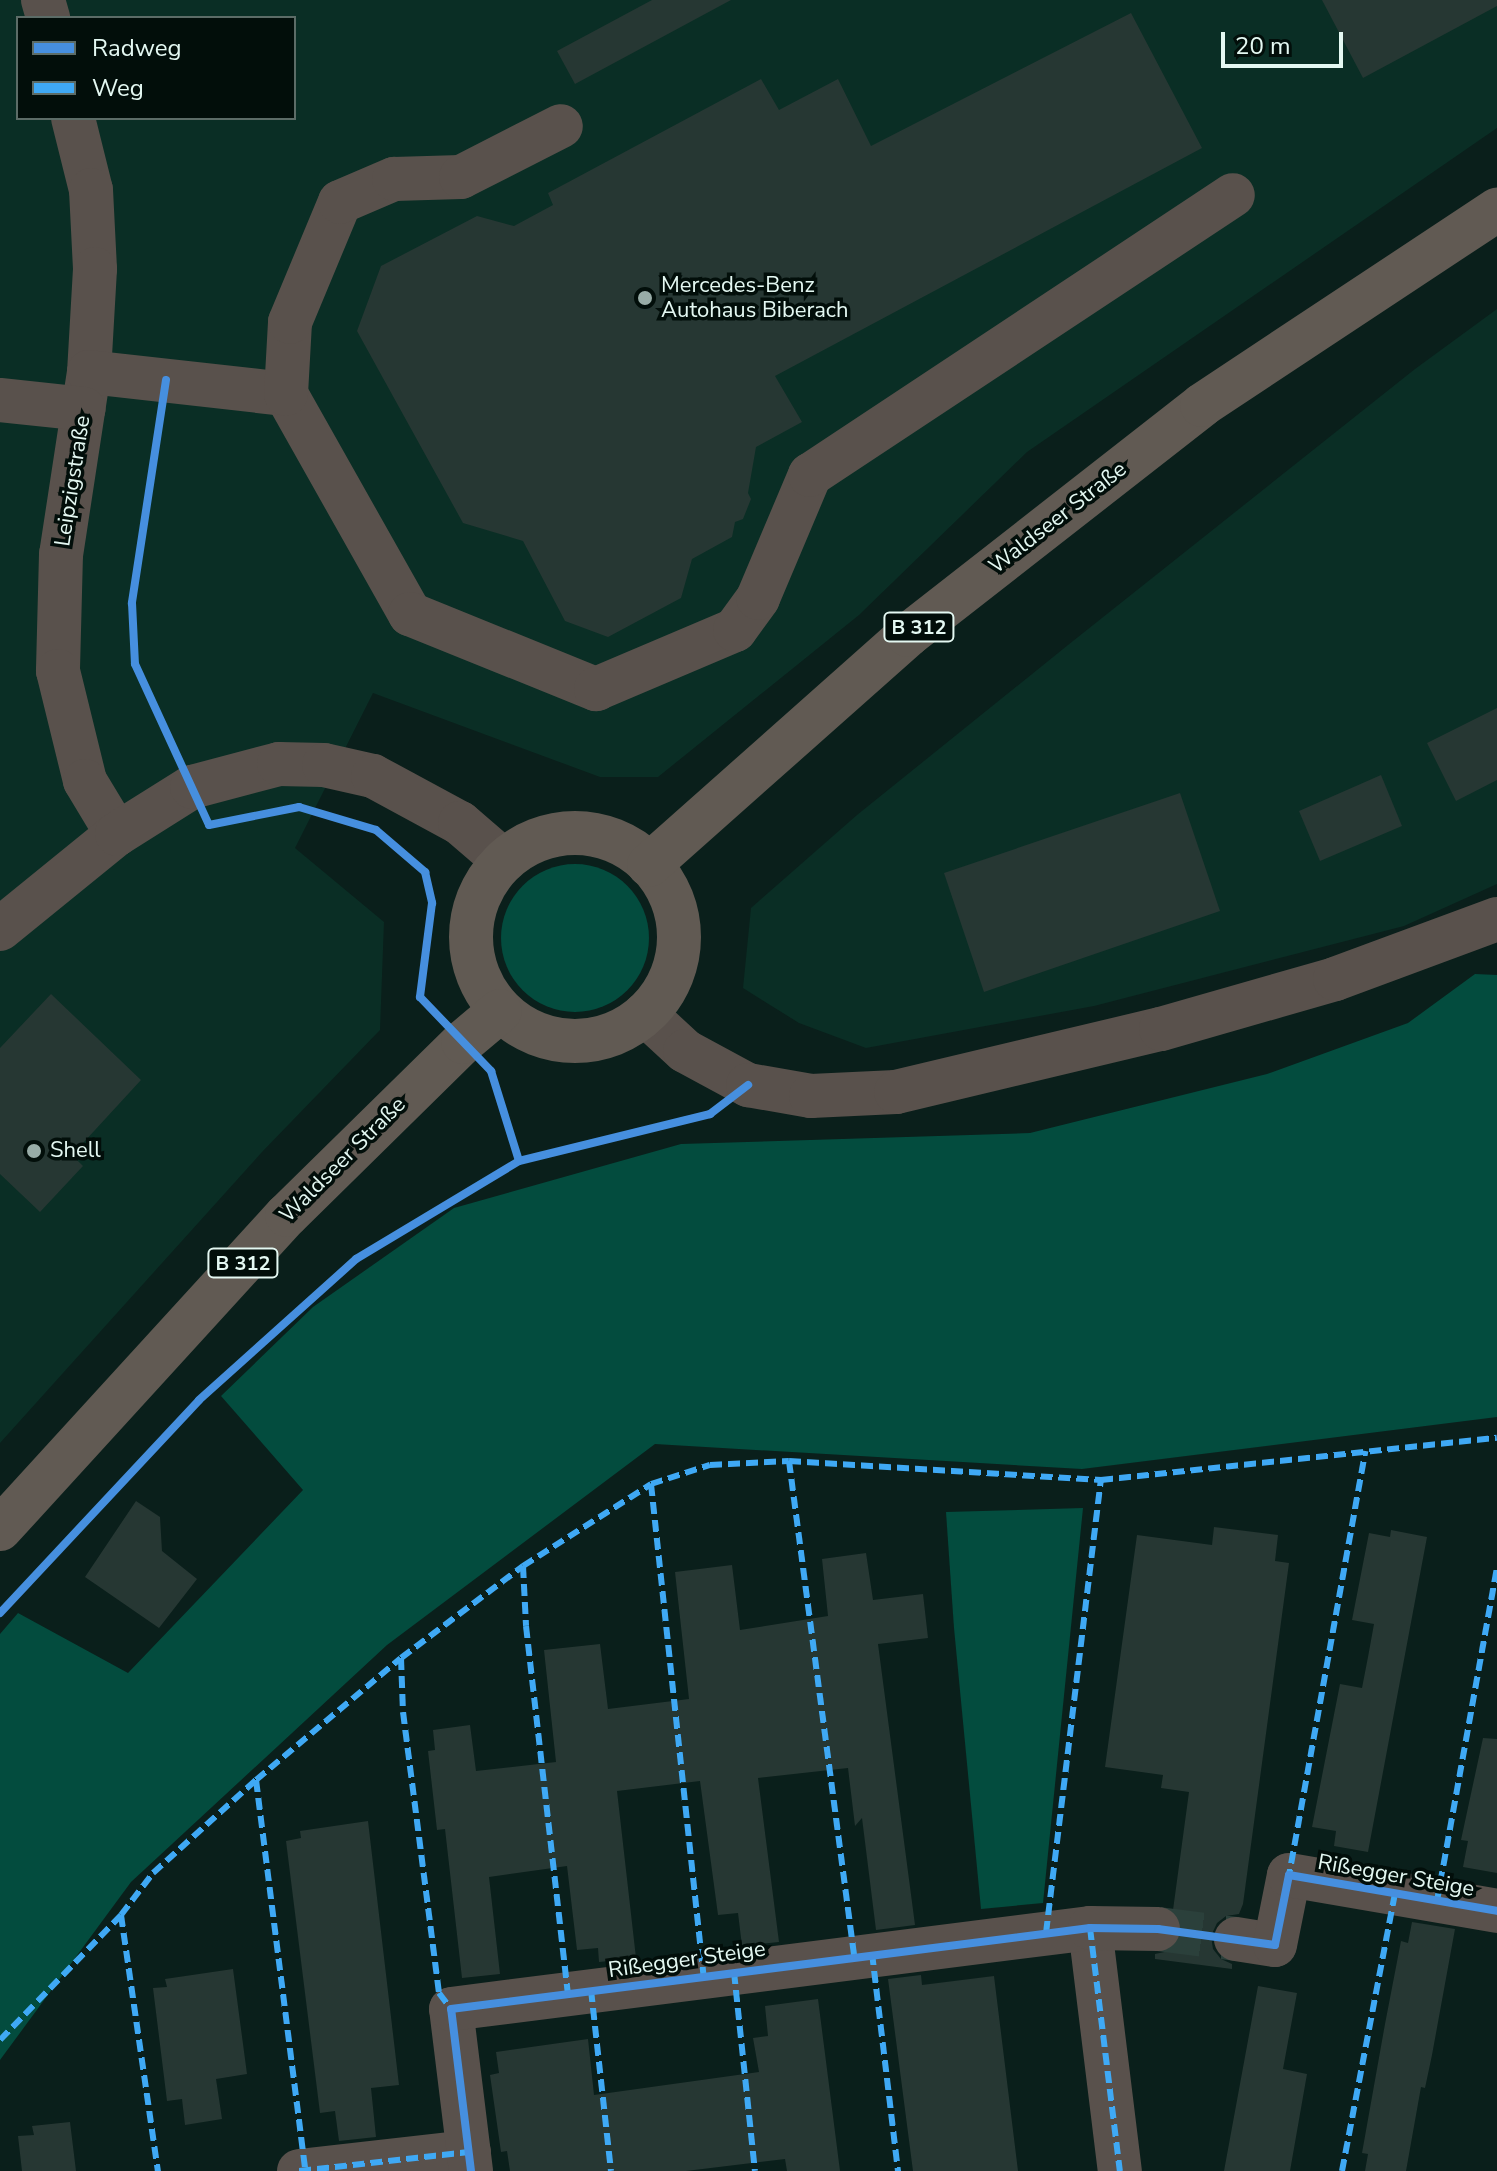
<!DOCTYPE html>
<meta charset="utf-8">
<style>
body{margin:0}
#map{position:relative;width:1497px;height:2171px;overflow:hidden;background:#0a1f1b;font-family:"Nunito Sans",sans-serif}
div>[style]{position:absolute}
.built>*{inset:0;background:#0a2e25}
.green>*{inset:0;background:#034c3e}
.round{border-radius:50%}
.building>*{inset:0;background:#263733}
.minor-tunnel>*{height:44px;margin-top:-22px;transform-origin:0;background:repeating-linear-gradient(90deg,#2b403b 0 44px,transparent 0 66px)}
.minor>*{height:44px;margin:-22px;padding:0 22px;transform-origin:22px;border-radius:22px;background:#59514c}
.major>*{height:44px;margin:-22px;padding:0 22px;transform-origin:22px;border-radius:22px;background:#615a53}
.major>.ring{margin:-22px;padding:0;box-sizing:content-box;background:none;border:44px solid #615a53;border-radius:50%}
.quiet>*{height:6px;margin-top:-3px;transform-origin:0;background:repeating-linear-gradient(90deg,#3fa9f5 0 12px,transparent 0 18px)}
.cycleway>*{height:8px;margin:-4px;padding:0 4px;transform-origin:4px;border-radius:4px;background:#468fdf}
.dots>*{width:22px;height:22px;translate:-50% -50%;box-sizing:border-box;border:4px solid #020e0a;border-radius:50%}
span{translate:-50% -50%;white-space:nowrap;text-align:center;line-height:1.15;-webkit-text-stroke:7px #020e0a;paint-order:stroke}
.shield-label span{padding:2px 6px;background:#020e0a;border:2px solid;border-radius:6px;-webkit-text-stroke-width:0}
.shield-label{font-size:20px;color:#e4f8f2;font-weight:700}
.poi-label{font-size:22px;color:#e4f8f2}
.left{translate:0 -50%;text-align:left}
.street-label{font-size:22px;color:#e4f8f2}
.legend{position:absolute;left:16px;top:16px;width:280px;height:104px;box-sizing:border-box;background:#020e0a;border:2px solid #5c6c67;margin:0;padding:10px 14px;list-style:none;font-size:24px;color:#e4f8f2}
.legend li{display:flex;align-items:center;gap:16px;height:40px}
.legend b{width:40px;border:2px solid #5c6c67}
.scale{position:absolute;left:1221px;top:32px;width:122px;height:36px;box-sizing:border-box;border:4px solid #e4f8f2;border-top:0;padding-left:10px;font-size:24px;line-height:28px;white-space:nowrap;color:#e4f8f2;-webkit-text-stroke:6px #020e0a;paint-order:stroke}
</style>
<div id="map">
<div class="built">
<i style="clip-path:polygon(evenodd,0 0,1497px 0,1497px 128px,1027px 452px,859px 615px,658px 777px,600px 777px,373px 693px,295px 848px,384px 922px,380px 1030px,262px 1152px,0 1443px,0 0,18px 18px,294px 18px,294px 118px,18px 118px,18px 18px)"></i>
<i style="clip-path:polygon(1497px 309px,1497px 884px,1404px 926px,1094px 1006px,866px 1048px,799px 1023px,743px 988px,751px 908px,857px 815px,1068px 645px,1415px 369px)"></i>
</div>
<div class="green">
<i class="round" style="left:501px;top:864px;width:148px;height:148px"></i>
<i style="clip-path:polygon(1475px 974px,1497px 975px,1497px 1417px,1082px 1469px,655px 1444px,387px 1645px,131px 1882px,0 2060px,0 1634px,18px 1613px,128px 1673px,303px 1490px,221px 1396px,313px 1307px,454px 1208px,681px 1144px,1030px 1133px,1267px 1074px,1408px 1023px)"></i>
<i style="clip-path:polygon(1083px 1508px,1043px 1903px,981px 1909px,954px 1628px,946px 1512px)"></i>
</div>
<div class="building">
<i style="clip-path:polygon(652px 0,731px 0,575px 84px,557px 51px)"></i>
<i style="clip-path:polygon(1322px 0,1497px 0,1497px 6px,1363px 78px)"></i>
<i style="clip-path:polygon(1131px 13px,1202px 148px,775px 376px,802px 422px,756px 447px,748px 493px,751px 499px,743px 519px,735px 522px,732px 537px,692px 559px,681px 598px,608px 637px,565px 621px,523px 541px,463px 523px,357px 331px,381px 266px,477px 216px,514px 226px,553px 205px,548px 193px,761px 79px,779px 110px,838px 79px,871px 146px)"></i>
<i style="clip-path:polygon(1497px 708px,1497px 780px,1456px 801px,1427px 743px)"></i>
<i style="clip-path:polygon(1381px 775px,1402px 826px,1320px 861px,1299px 811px)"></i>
<i style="clip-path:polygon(1180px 793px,1220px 911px,984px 992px,944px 873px)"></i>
<i style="clip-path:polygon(51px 994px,141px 1080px,72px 1155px,83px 1166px,40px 1212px,0 1174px,0 1048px)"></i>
<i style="clip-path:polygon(136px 1501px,160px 1517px,162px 1551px,197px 1579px,159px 1628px,85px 1577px)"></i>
<i style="clip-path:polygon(1214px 1527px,1278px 1535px,1275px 1561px,1289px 1563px,1243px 1904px,1239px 1914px,1226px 1916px,1217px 1923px,1211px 1936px,1213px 1949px,1221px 1959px,1232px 1964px,1232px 1969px,1155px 1959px,1155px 1954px,1169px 1951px,1179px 1942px,1183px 1930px,1180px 1918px,1173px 1910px,1189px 1792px,1161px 1788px,1163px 1775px,1105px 1767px,1137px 1535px,1212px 1545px)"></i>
<i style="clip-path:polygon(1391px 1530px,1427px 1537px,1368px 1852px,1334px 1846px,1336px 1831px,1312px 1827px,1340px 1684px,1362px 1688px,1368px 1657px,1374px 1624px,1352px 1620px,1369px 1533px,1390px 1537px)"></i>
<i style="clip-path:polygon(866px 1553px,873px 1600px,923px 1594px,928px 1638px,878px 1644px,915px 1925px,876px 1930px,862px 1818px,855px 1826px,848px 1768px,758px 1778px,779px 1942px,742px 1946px,738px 1913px,718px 1915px,700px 1781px,617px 1791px,636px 1958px,599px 1962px,598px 1948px,577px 1950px,567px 1866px,489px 1877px,500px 1974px,462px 1978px,445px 1829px,437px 1830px,428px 1751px,435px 1750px,433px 1730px,470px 1725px,476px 1771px,556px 1762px,544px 1650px,600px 1644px,608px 1709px,689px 1699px,675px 1572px,732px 1565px,740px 1630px,828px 1616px,822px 1559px)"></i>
<i style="clip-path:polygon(1483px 1738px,1497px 1739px,1497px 1873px,1463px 1867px,1468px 1841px,1461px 1840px)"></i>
<i style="clip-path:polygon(368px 1821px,399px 2085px,371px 2088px,376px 2137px,339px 2141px,335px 2111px,320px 2113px,286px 1841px,301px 1838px,300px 1831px)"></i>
<i style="clip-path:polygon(1412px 1922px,1455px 1929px,1432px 2055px,1425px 2088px,1421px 2087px,1406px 2171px,1365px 2171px,1368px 2154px,1362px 2153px,1385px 2024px,1401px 1941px,1408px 1943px)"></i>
<i style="clip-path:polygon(233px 1969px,247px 2074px,216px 2079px,222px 2119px,185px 2125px,182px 2099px,167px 2101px,153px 1988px,167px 1987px,165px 1979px)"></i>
<i style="clip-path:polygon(921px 1975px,922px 1985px,994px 1976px,1018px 2171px,913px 2171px,888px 1979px)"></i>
<i style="clip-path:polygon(1258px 1986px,1297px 1993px,1283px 2069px,1307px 2074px,1290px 2171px,1224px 2171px)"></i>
<i style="clip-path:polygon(818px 1999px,840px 2171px,787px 2171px,785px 2159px,686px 2171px,510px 2171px,507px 2151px,501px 2152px,490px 2075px,499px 2073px,496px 2052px,588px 2039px,594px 2095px,759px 2072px,753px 2038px,768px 2036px,765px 2006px)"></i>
<i style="clip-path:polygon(70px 2122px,76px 2171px,22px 2171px,18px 2136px,34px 2135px,32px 2126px)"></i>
</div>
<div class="minor-tunnel">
<i style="left:1158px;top:1929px;width:79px;rotate:7.3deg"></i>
</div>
<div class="minor">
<i style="left:43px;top:0;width:19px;rotate:74deg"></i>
<i style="left:73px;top:118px;width:74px;rotate:76deg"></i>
<i style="left:91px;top:190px;width:79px;rotate:87.1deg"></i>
<i style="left:95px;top:269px;width:103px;rotate:93.3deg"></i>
<i style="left:89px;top:372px;width:184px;rotate:98.7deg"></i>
<i style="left:61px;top:554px;width:117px;rotate:91.5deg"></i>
<i style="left:58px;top:671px;width:113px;rotate:76.2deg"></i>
<i style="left:85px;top:781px;width:62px;rotate:58.9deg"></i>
<i style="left:89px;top:372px;width:198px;rotate:6.4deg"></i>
<i style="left:286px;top:394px;width:253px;rotate:60.6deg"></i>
<i style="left:410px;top:614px;width:201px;rotate:22deg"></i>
<i style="left:596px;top:689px;width:151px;rotate:-23deg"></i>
<i style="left:735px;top:630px;width:39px;rotate:-54deg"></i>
<i style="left:758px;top:598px;width:134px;rotate:-67.1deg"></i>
<i style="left:810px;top:475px;width:507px;rotate:-33.5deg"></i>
<i style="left:286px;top:394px;width:72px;rotate:-86.8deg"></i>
<i style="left:290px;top:322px;width:130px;rotate:-67.4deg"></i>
<i style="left:340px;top:202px;width:59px;rotate:-23.1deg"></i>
<i style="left:394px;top:179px;width:67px;rotate:-1.7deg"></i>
<i style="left:461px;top:177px;width:112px;rotate:-27deg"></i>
<i style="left:0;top:400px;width:84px;rotate:6.1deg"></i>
<i style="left:0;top:929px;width:151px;rotate:-39.1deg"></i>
<i style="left:117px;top:834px;width:89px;rotate:-32.1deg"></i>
<i style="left:192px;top:787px;width:90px;rotate:-14.8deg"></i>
<i style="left:279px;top:764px;width:45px;rotate:1.3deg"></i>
<i style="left:324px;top:765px;width:50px;rotate:12.7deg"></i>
<i style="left:373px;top:776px;width:99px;rotate:28.4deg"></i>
<i style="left:460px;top:823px;width:58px;rotate:40.8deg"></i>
<i style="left:645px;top:1014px;width:54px;rotate:42.8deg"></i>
<i style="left:685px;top:1051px;width:72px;rotate:28.4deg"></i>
<i style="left:748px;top:1085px;width:64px;rotate:9.9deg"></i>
<i style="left:811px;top:1096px;width:85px;rotate:-2.7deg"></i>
<i style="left:896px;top:1092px;width:272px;rotate:-13.4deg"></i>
<i style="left:1161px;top:1029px;width:181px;rotate:-16deg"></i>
<i style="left:1335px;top:979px;width:173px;rotate:-20.3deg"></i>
<i style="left:1090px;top:1928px;width:245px;rotate:83deg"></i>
<i style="left:1236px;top:1939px;width:39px;rotate:9deg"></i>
<i style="left:1275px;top:1945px;width:71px;rotate:-78.7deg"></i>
<i style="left:1289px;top:1875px;width:211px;rotate:9.8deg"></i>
<i style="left:299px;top:2171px;width:171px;rotate:-6.4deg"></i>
<i style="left:471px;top:2171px;width:163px;rotate:-97deg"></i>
<i style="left:451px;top:2009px;width:644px;rotate:-7.22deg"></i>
<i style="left:1090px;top:1928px;width:68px;rotate:0.8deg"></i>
</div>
<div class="major">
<i class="ring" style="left:471px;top:833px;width:164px;height:164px"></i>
<i style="left:649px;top:865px;width:346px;rotate:-41.6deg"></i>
<i style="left:908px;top:635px;width:373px;rotate:-38deg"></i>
<i style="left:1202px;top:405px;width:354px;rotate:-33.5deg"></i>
<i style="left:0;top:1529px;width:425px;rotate:-47.6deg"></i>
<i style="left:287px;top:1215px;width:247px;rotate:-44.5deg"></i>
<i style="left:463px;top:1042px;width:48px;rotate:-40deg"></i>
</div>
<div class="quiet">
<i style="left:789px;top:1461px;width:499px;rotate:82.5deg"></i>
<i style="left:651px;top:1484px;width:495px;rotate:83.9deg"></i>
<i style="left:523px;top:1566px;width:60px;rotate:87.1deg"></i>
<i style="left:526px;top:1626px;width:369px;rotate:83.5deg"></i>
<i style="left:401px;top:1658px;width:54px;rotate:87.9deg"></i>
<i style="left:403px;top:1712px;width:283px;rotate:82.7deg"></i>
<i style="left:439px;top:1993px;width:20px;rotate:53deg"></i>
<i style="left:256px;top:1780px;width:393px;rotate:82.8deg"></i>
<i style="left:1288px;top:1881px;width:437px;rotate:-79.8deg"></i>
<i style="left:1437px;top:1901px;width:340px;rotate:-79.8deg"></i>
<i style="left:121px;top:1915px;width:259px;rotate:81.8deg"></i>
<i style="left:1090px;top:1928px;width:245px;rotate:83deg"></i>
<i style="left:1046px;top:1933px;width:456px;rotate:-83.1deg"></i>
<i style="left:872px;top:1953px;width:220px;rotate:83.2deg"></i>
<i style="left:734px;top:1972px;width:200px;rotate:84deg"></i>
<i style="left:591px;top:1990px;width:182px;rotate:83.7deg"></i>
<i style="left:0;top:2040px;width:174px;rotate:-45.9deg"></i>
<i style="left:121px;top:1915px;width:53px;rotate:-52.7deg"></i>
<i style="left:153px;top:1873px;width:139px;rotate:-42.1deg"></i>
<i style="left:256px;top:1780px;width:189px;rotate:-40.1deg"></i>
<i style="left:401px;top:1658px;width:153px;rotate:-37deg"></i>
<i style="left:523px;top:1566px;width:152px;rotate:-32.6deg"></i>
<i style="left:651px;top:1484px;width:62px;rotate:-17.9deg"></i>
<i style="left:710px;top:1465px;width:79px;rotate:-2.9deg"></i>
<i style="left:789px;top:1461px;width:313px;rotate:3.5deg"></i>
<i style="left:1101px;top:1480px;width:398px;rotate:-6.1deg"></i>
<i style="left:299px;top:2171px;width:171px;rotate:-6.4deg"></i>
<i style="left:1342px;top:2171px;width:283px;rotate:-79.2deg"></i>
</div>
<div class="cycleway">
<i style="left:166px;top:380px;width:226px;rotate:98.7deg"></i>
<i style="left:132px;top:603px;width:61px;rotate:87.2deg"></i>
<i style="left:135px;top:664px;width:177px;rotate:65.3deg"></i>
<i style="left:209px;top:825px;width:92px;rotate:-11.3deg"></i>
<i style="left:299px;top:807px;width:80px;rotate:16.6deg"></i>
<i style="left:376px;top:830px;width:65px;rotate:40.6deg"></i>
<i style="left:425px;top:872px;width:32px;rotate:77deg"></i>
<i style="left:432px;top:903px;width:95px;rotate:97.3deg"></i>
<i style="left:420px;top:997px;width:103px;rotate:46.2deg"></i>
<i style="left:491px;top:1071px;width:94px;rotate:72.7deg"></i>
<i style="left:0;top:1613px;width:291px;rotate:-46.9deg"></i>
<i style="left:199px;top:1400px;width:211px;rotate:-41.9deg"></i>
<i style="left:356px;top:1259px;width:190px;rotate:-31deg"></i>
<i style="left:519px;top:1161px;width:197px;rotate:-13.8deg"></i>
<i style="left:710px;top:1114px;width:48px;rotate:-37.3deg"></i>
<i style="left:471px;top:2171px;width:163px;rotate:-97deg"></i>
<i style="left:451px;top:2009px;width:644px;rotate:-7.22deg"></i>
<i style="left:1090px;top:1928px;width:68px;rotate:0.8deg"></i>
<i style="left:1158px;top:1929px;width:118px;rotate:7.8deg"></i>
<i style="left:1275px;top:1945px;width:71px;rotate:-78.7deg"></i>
<i style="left:1289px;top:1875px;width:211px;rotate:9.8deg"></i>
</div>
<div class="dots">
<i style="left:645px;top:298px;background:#98aca7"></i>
<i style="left:34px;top:1151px;background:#98aca7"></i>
</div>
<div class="shield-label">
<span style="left:919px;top:627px">B 312</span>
<span style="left:243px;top:1263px">B 312</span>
</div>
<div class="poi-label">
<span class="left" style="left:661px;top:298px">Mercedes-Benz<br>Autohaus Biberach</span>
<span class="left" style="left:50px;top:1151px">Shell</span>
</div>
<div class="street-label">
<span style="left:73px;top:481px;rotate:-81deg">Leipzigstraße</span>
<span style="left:1058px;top:518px;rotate:-38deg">Waldseer Straße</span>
<span style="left:343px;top:1160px;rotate:-45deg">Waldseer Straße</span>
<span style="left:1396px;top:1876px;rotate:10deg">Rißegger Steige</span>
<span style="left:687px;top:1960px;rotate:-8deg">Rißegger Steige</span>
</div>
<ul class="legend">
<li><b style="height:10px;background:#468fdf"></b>Radweg</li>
<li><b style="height:10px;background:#3fa9f5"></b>Weg</li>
</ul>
<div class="scale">20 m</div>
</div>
